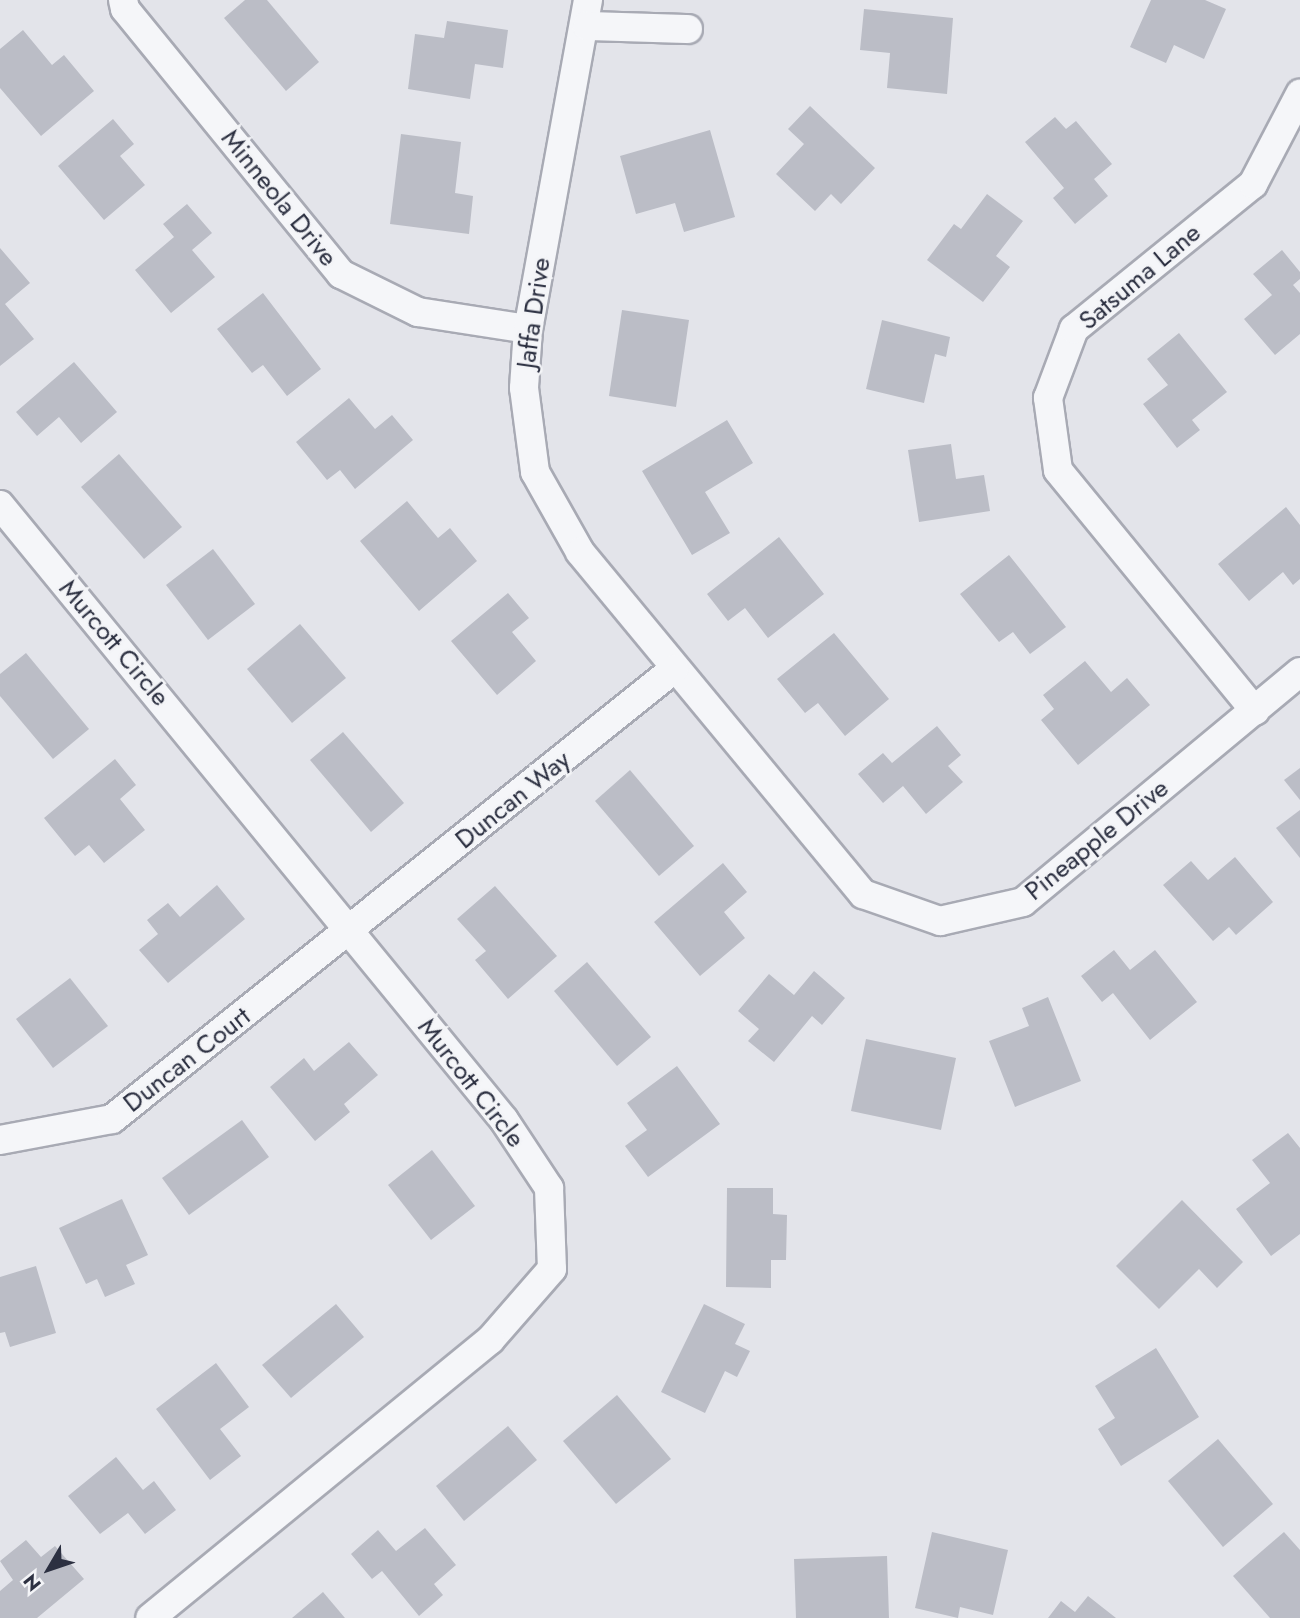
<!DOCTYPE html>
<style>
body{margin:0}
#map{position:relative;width:1300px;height:1618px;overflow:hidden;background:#e3e4ea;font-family:Jost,sans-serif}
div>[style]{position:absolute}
.building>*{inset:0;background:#bbbdc6}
.roads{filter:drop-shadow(2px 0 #a8aab4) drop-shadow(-2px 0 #a8aab4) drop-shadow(0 2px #a8aab4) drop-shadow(0 -2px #a8aab4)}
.minor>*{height:28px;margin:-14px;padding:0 14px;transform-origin:14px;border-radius:14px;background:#f5f6f9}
span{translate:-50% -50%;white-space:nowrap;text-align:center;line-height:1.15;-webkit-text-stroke:5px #f3f4f7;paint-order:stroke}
.street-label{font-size:26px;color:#2c3041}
.north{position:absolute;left:14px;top:1534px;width:70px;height:70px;-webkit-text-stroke:5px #f3f4f7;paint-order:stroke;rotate:231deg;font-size:19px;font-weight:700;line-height:28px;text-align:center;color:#2c3041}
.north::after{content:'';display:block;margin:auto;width:24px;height:32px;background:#2c3041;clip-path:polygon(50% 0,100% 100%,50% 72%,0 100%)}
</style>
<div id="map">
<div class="building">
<i style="clip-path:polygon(245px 0,267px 0,319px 62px,286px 91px,224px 18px)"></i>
<i style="clip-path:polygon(1151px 0,1205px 0,1226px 9px,1204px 59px,1174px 45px,1166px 63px,1130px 47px)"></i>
<i style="clip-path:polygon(864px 9px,953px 18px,947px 94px,887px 88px,890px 53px,860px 50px)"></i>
<i style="clip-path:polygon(447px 21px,508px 30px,503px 68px,475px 64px,470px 99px,408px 89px,415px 34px,444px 38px)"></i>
<i style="clip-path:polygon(23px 30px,52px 65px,64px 55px,94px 91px,41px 136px,0 88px,0 49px)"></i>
<i style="clip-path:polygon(810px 106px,875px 168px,841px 204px,831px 194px,815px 211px,776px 174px,804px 144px,788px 129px)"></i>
<i style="clip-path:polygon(1055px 117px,1066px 129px,1076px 121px,1112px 164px,1094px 179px,1108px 196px,1075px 224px,1053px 198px,1064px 188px,1025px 142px)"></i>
<i style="clip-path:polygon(113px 119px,134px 144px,120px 156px,145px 185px,104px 220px,58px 166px)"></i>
<i style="clip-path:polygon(710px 130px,735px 217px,684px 232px,675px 203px,636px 214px,620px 156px)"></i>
<i style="clip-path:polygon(401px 134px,461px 142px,455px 193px,473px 196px,469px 234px,390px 224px)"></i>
<i style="clip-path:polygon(987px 194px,1023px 221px,996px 256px,1010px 267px,983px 302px,927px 260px,954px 224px,961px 229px)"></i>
<i style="clip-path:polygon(187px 204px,212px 233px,192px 250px,215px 277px,171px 313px,135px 270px,174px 237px,163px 224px)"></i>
<i style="clip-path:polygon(0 248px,30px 283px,5px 304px,34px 339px,0 366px)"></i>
<i style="clip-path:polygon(1282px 250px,1300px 272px,1300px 279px,1293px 285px,1300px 293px,1300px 334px,1275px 355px,1244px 319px,1272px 295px,1253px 274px)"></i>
<i style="clip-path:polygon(263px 293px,321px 369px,287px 396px,263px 365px,252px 373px,217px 329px)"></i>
<i style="clip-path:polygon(622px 310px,689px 320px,676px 407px,609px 396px)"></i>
<i style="clip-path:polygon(882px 320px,950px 337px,946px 357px,935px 354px,924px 403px,866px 389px)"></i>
<i style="clip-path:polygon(1179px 333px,1227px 392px,1192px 420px,1200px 430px,1177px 448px,1143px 404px,1168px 385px,1147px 359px)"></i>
<i style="clip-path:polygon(74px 362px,117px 412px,81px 443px,59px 417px,37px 436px,16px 412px)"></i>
<i style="clip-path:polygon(349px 398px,375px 429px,392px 415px,413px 440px,355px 489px,340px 470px,327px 480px,296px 442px)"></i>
<i style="clip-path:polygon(727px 420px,753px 463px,705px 492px,730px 533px,692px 555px,642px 471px)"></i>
<i style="clip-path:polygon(951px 444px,956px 479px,984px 475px,990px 511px,919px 522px,908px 450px)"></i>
<i style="clip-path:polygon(119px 454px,182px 527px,144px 559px,81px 487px)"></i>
<i style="clip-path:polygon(407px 501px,438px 538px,450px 528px,477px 561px,419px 611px,360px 541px)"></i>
<i style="clip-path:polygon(1286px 507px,1300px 525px,1300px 579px,1293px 585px,1283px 572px,1249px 601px,1218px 564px)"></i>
<i style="clip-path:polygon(779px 537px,824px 594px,768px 638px,745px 608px,728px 621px,707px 594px)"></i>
<i style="clip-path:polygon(213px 549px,255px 604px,208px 640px,166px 585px)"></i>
<i style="clip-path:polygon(1009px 555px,1066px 627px,1030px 654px,1013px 632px,999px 642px,960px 594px)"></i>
<i style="clip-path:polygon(508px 593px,529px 618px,512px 632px,536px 661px,497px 695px,451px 641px)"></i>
<i style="clip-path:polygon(300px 624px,346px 678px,292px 723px,247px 669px)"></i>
<i style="clip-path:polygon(834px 633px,889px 699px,845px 736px,818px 703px,805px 713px,777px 679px)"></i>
<i style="clip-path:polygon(26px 653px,89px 729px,53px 759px,0 696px,0 674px)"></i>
<i style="clip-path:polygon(1085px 661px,1111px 692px,1127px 678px,1150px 705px,1078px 765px,1041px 720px,1054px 709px,1043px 695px)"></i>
<i style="clip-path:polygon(937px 726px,961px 755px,948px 766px,963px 782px,926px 814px,903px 786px,883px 803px,858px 774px,883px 753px,892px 763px)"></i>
<i style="clip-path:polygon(343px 732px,404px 803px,371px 832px,310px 760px)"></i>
<i style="clip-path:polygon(115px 759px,136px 785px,120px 799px,145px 830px,104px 863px,89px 845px,75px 856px,44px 818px)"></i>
<i style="clip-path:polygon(1300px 768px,1300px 800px,1284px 780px)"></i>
<i style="clip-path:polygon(630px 770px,694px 846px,659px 876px,595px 801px)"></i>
<i style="clip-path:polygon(1300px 810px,1300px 858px,1276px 828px)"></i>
<i style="clip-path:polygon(1235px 857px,1273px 902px,1236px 935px,1229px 927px,1213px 941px,1163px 885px,1191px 861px,1208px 880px)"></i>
<i style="clip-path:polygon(723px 863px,747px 892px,724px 912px,745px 938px,700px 976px,654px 922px)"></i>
<i style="clip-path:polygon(217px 885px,245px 919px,168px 983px,139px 950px,158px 934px,147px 920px,168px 903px,180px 917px)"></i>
<i style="clip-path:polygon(495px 886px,557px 956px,508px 999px,475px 960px,486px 951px,457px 919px)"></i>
<i style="clip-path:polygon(1114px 950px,1130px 970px,1155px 950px,1197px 1002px,1150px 1040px,1113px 993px,1102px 1002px,1081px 976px)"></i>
<i style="clip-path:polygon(587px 962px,651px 1037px,617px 1066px,554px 991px)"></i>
<i style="clip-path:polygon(814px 971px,845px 998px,822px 1025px,812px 1016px,774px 1062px,748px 1041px,759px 1029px,738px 1011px,769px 974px,794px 995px)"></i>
<i style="clip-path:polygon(70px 978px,108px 1026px,53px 1068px,16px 1019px)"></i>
<i style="clip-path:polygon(1048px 997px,1081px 1081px,1015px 1107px,989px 1041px,1029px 1026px,1022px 1008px)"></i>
<i style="clip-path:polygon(866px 1039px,956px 1058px,941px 1130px,851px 1111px)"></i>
<i style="clip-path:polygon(349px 1042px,378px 1075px,344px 1104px,350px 1112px,315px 1141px,270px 1087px,304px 1058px,314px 1071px)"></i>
<i style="clip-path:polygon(677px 1066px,720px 1124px,648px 1177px,625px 1146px,647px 1130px,627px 1103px)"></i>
<i style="clip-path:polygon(242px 1120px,269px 1157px,189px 1215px,162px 1178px)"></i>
<i style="clip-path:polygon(1288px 1133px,1300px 1148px,1300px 1234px,1271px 1256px,1236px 1209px,1270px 1183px,1252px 1160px)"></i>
<i style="clip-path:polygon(432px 1150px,475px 1206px,431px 1240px,388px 1185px)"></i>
<i style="clip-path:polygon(727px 1188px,773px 1188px,773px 1214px,787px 1215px,786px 1260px,771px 1260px,771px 1288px,726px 1287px)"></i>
<i style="clip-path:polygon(122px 1199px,148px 1255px,126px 1265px,135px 1284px,105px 1297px,97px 1279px,86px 1284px,59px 1228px)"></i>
<i style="clip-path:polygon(1182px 1200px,1243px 1262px,1217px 1288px,1199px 1269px,1159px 1309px,1116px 1266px)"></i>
<i style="clip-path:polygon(36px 1266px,56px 1333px,10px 1347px,5px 1332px,0 1333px,0 1277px)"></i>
<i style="clip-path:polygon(336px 1304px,364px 1337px,291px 1398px,262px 1365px)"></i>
<i style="clip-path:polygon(704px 1304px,745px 1324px,735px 1344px,750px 1351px,737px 1377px,725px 1371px,705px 1413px,661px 1392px)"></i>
<i style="clip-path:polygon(1156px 1348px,1199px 1417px,1121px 1466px,1098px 1429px,1115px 1418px,1095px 1386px)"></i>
<i style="clip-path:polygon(216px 1363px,249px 1407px,220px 1429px,241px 1456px,210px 1480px,156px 1409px)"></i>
<i style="clip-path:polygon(617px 1395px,671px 1459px,616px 1504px,563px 1441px)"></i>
<i style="clip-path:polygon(508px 1426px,537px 1460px,464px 1521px,436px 1486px)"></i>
<i style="clip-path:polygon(1218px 1439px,1273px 1504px,1223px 1547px,1168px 1481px)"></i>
<i style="clip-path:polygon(116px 1457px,143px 1490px,154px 1481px,176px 1510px,145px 1534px,128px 1513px,100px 1534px,68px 1496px)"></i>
<i style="clip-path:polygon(425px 1528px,456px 1565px,434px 1584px,443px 1595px,419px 1616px,382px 1571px,372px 1579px,351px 1554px,378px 1530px,396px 1551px)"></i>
<i style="clip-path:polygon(932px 1532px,1008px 1550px,993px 1615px,960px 1607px,958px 1618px,915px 1608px)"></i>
<i style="clip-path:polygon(1284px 1532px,1300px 1550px,1300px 1618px,1270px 1618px,1233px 1576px)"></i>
<i style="clip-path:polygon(26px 1540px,41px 1557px,55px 1546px,84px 1579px,37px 1618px,0 1618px,0 1591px,13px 1580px,0 1561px)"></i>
<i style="clip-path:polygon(887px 1556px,889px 1618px,796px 1618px,794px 1559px)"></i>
<i style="clip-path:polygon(323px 1592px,345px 1618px,292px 1618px)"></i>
<i style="clip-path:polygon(1088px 1596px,1116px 1618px,1048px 1618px,1061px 1601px,1075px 1612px)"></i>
</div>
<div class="roads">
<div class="minor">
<i style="left:123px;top:0;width:9px;rotate:77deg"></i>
<i style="left:125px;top:9px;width:342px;rotate:50.8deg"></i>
<i style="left:341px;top:274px;width:86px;rotate:26.3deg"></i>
<i style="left:418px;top:312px;width:111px;rotate:8.8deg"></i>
<i style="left:588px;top:0;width:334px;rotate:100.3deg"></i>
<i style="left:528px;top:329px;width:59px;rotate:93.9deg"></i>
<i style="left:524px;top:388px;width:85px;rotate:82.5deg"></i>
<i style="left:535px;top:472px;width:92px;rotate:60.6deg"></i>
<i style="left:580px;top:552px;width:444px;rotate:50.4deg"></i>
<i style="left:863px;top:894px;width:82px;rotate:19.3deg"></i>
<i style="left:940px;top:921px;width:85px;rotate:-12.9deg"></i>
<i style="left:1023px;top:902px;width:360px;rotate:-39.7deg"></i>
<i style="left:587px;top:26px;width:101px;rotate:1.7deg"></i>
<i style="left:0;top:505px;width:795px;rotate:50.66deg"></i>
<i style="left:504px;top:1120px;width:82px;rotate:56.5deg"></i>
<i style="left:549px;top:1188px;width:81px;rotate:87.9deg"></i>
<i style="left:552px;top:1269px;width:94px;rotate:131.1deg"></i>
<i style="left:490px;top:1340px;width:439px;rotate:140.7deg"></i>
<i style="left:1255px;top:711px;width:311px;rotate:-129.3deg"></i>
<i style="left:1058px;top:470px;width:73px;rotate:-97.9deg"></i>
<i style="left:1048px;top:398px;width:74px;rotate:-69.4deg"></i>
<i style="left:1074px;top:329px;width:230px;rotate:-39deg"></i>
<i style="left:1253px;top:184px;width:102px;rotate:-62.4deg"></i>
<i style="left:0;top:1140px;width:114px;rotate:-10.6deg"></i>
<i style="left:112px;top:1119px;width:720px;rotate:-38.68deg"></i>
</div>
</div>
<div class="street-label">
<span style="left:279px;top:198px;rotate:51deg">Minneola Drive</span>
<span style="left:1140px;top:277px;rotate:-40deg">Satsuma Lane</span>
<span style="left:534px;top:313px;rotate:-82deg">Jaffa Drive</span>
<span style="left:114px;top:643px;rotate:50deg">Murcott Circle</span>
<span style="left:513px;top:800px;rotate:-39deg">Duncan Way</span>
<span style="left:1097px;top:840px;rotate:-39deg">Pineapple Drive</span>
<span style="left:187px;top:1060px;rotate:-38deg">Duncan Court</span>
<span style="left:471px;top:1083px;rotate:52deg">Murcott Circle</span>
</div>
<div class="north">N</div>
</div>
